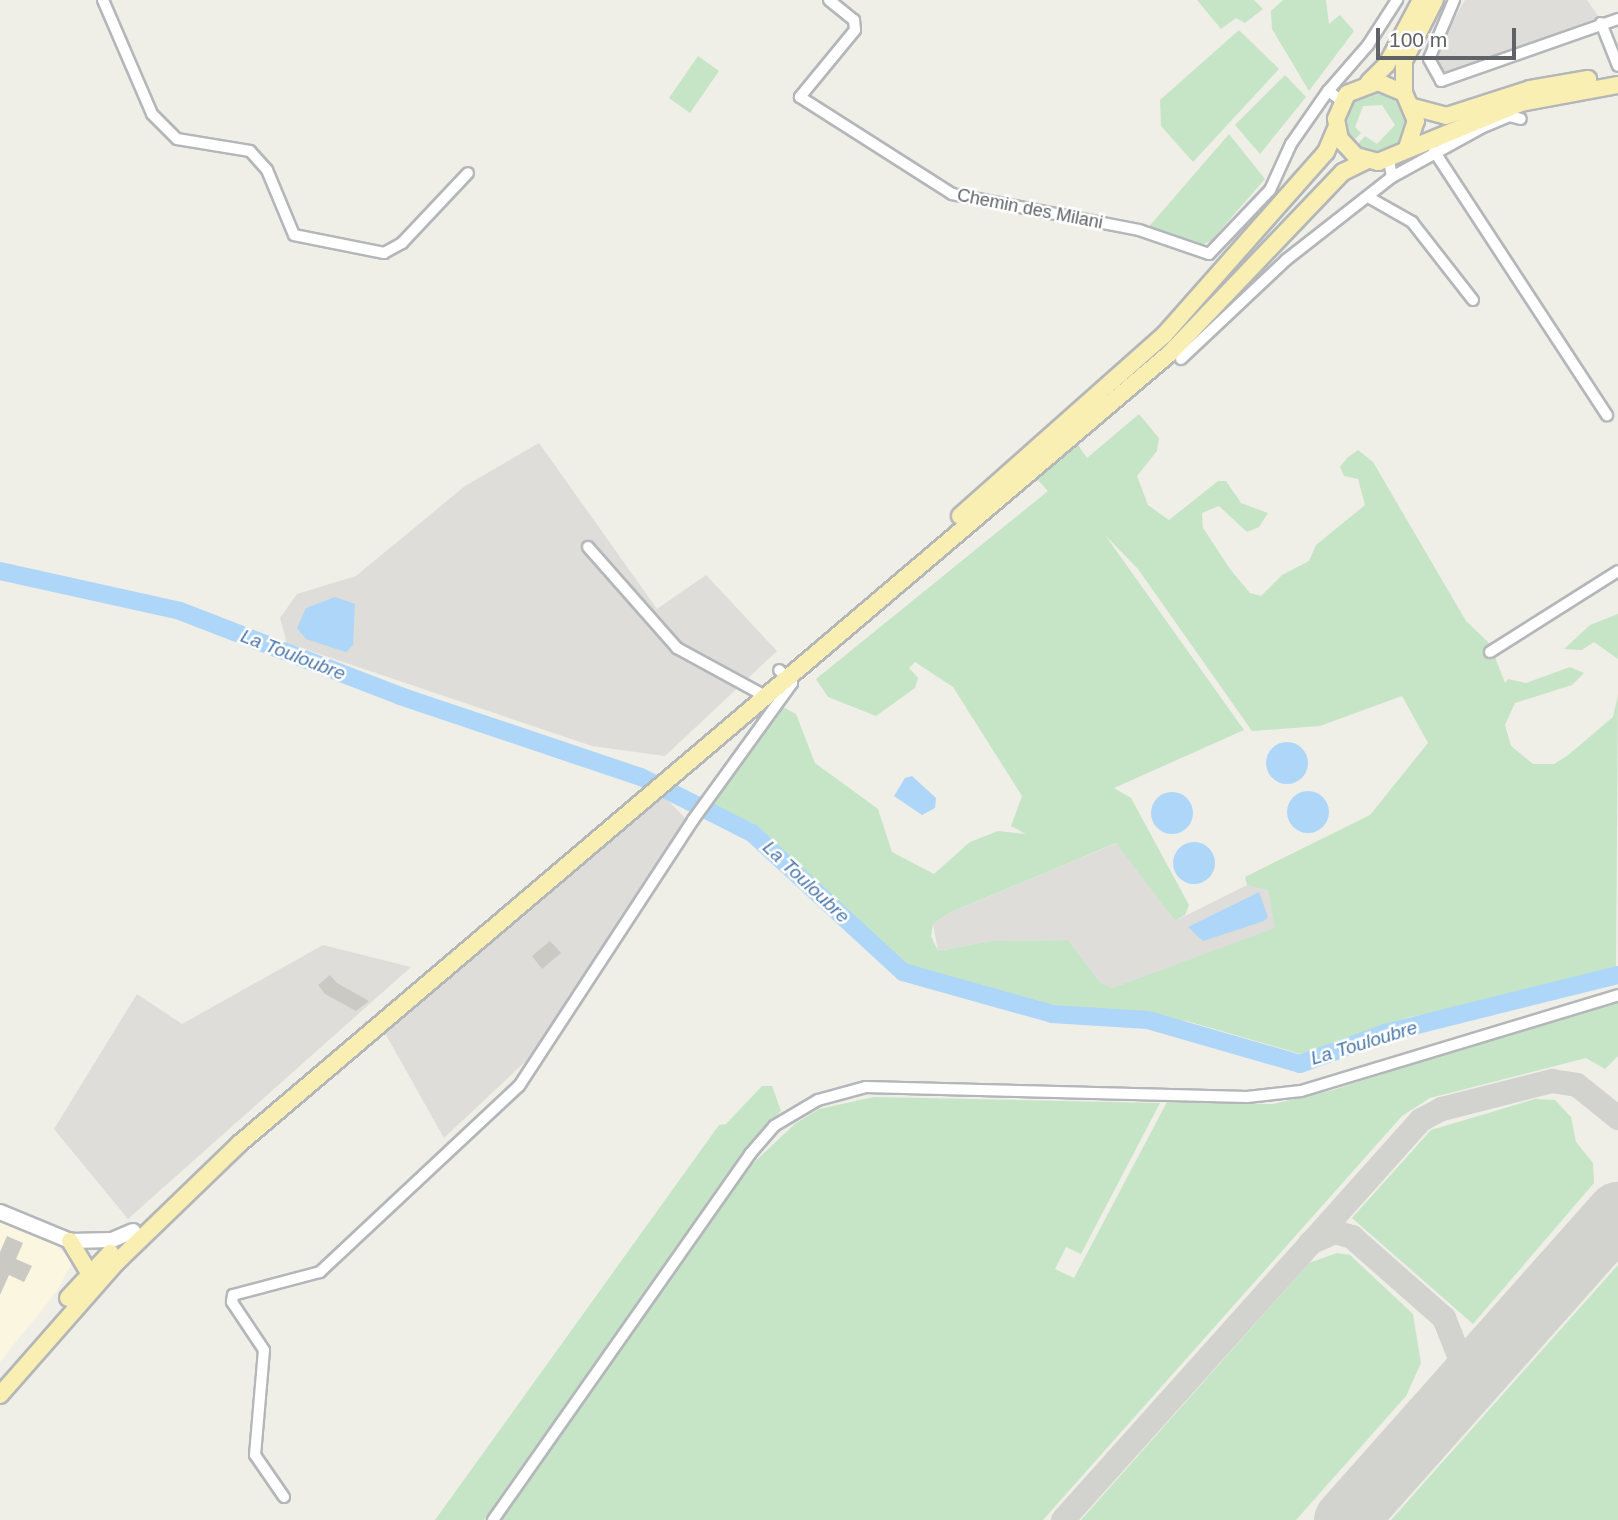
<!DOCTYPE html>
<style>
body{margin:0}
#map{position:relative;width:1618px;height:1520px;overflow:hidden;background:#efeee7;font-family:Arial,sans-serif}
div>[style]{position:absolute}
.commercial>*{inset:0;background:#fbf6e0}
.industrial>*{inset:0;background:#deddd9}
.green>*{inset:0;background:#c6e5c7}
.water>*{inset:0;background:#aed6f8}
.round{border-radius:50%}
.river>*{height:18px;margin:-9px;padding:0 9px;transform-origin:9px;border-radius:9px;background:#aed6f8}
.taxiway>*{height:24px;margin:-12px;padding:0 12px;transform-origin:12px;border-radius:12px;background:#d2d2ce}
.runway>*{height:63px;margin:-31.5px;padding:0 31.5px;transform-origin:31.5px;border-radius:31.5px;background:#d2d2ce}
.building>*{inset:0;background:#cbc9c4}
.roads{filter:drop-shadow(2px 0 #b4b7ba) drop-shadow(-2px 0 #b4b7ba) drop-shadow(0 2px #b4b7ba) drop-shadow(0 -2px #b4b7ba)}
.street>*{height:10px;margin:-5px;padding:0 5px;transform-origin:5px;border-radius:5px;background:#fff}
.secondary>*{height:14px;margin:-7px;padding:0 7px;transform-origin:7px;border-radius:7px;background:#fff}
.primary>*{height:16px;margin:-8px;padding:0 8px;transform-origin:8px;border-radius:8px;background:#f9efb3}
span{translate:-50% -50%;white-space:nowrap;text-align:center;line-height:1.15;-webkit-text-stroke:5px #fff;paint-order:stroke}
.street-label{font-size:18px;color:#5f6266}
.water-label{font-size:19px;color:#4c78aa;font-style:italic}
.scale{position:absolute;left:1376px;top:28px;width:140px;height:32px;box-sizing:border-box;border:4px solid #5f6266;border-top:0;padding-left:9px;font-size:21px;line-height:24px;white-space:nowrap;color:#5f6266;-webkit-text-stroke:5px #fff;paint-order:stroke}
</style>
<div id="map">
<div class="commercial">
<i style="clip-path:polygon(0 1220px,44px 1235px,73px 1261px,57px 1291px,0 1362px)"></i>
</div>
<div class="industrial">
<i style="clip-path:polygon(1465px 0,1587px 0,1599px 17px,1449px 81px,1433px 57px)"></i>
<i style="clip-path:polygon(539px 443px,657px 609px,706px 575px,777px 651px,665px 756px,592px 746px,287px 643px,280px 618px,297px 594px,356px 576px,465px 486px)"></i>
<i style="clip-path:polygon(662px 794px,686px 819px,529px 1058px,444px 1138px,385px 1033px)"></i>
<i style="clip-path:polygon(1117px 843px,1175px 921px,1247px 885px,1268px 889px,1276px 928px,1112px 988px,1100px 982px,1068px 940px,991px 941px,938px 951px,933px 924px,949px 913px)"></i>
<i style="clip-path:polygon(323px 945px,411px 967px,128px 1219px,54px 1129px,137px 994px,182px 1024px)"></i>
</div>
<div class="green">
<i style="clip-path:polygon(1197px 0,1254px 0,1263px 9px,1245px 23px,1236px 18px,1221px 29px)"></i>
<i style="clip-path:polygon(1283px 0,1326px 0,1329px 24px,1340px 15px,1354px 31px,1309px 91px,1272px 29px,1271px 11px)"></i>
<i style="clip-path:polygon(1239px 30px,1279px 69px,1193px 162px,1161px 126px,1160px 100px)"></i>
<i style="clip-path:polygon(698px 56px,719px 71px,690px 113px,669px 98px)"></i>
<i style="clip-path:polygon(1285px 75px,1306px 97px,1260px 154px,1235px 125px)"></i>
<i style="clip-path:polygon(1370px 93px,1392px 96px,1407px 118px,1400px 143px,1380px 155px,1362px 151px,1358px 144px,1365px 136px,1377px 144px,1395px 125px,1382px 105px,1363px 106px,1355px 127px,1361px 133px,1355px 139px,1343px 127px,1349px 105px)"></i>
<i style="clip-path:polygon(1229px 134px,1265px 179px,1211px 241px,1199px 246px,1146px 230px)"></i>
<i style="clip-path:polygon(evenodd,1139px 414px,1159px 438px,1157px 451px,1137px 476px,1148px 505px,1169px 520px,1218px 481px,1226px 481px,1241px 503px,1268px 513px,1259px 527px,1247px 532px,1219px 506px,1202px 513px,1203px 528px,1230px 569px,1250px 593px,1261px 596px,1282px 575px,1309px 561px,1316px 545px,1365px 505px,1358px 479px,1344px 476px,1340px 467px,1347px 458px,1358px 450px,1373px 462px,1466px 621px,1490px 644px,1505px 683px,1508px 679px,1526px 683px,1570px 667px,1584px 673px,1572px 685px,1515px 703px,1505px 725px,1511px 746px,1533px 764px,1554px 764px,1567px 756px,1613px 717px,1618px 695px,1616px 967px,1511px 999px,1409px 1017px,1304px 1055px,1187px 1021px,1046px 1004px,965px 987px,899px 964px,753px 825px,709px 806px,779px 705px,796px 714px,815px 763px,878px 809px,892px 852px,934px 874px,970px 842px,998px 831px,1026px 834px,1011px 826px,1022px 796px,953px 687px,915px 662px,909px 668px,918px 678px,915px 688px,876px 716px,828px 697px,816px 679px,1048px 491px,1037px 479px,1078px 445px,1087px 458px,1139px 414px,1105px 535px,1138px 569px,1252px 731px,1320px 726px,1402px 696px,1428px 743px,1370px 815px,1245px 877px,1247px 885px,1268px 890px,1275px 928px,1112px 988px,1100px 982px,1068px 940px,991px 941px,938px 951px,931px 936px,933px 924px,949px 913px,1116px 843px,1175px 921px,1185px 915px,1189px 905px,1131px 798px,1114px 788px,1244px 730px,1105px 535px)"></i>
<i style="clip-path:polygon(1618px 614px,1618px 659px,1594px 642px,1582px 650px,1564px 649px,1590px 625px)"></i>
<i style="clip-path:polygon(1618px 997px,1618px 1056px,1605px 1069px,1586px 1058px,1430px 1098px,1402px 1116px,1043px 1520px,500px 1520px,734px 1181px,796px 1123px,819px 1109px,874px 1097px,1160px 1103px,1081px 1254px,1066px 1247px,1055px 1269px,1074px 1278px,1167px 1102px,1273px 1104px,1333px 1090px)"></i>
<i style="clip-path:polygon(762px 1086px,772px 1086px,781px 1111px,747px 1146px,484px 1520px,435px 1520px,719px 1125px,726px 1124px)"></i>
<i style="clip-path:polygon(1535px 1099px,1555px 1100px,1571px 1117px,1576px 1142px,1593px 1163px,1594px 1183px,1473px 1324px,1352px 1218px,1431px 1130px)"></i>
<i style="clip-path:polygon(1337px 1253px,1350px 1255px,1413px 1314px,1421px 1363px,1406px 1396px,1296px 1520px,1081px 1520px,1309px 1263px)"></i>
<i style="clip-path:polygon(1618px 1265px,1618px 1520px,1391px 1520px)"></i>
</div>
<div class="water">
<i style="clip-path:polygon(335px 597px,355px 604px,353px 645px,346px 652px,306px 639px,297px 628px,306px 608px)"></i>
<i class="round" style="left:1266px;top:742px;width:42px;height:42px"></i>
<i style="clip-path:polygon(912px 776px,936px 798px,935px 808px,922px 815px,894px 796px,905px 778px)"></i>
<i class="round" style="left:1287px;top:791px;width:42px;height:42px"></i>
<i class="round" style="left:1151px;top:792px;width:42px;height:42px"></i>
<i class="round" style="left:1173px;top:842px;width:42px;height:42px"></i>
<i style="clip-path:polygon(1259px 892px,1268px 917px,1264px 921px,1203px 941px,1188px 927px)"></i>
</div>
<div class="river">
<i style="left:0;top:571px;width:184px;rotate:12.5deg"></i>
<i style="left:180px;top:611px;width:236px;rotate:21.1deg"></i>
<i style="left:400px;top:696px;width:254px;rotate:18.6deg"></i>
<i style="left:641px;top:777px;width:124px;rotate:26.8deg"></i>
<i style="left:752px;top:833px;width:205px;rotate:42.6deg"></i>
<i style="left:903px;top:972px;width:155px;rotate:15.7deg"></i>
<i style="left:1052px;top:1014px;width:96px;rotate:3.6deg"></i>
<i style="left:1148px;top:1020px;width:158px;rotate:16.1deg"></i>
<i style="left:1300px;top:1064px;width:90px;rotate:-20deg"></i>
<i style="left:1385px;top:1033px;width:240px;rotate:-14deg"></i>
</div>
<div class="taxiway">
<i style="left:1614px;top:1218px;width:12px;rotate:-70deg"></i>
<i style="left:1310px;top:1243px;width:27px;rotate:-24deg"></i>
<i style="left:1335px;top:1232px;width:18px;rotate:16deg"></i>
<i style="left:1352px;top:1237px;width:123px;rotate:41.4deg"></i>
<i style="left:1444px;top:1318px;width:43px;rotate:68.2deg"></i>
<i style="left:1460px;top:1358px;width:46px;rotate:103.7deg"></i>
<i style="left:1063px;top:1520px;width:537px;rotate:-48.17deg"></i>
<i style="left:1421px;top:1120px;width:24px;rotate:-28deg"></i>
<i style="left:1442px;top:1109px;width:114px;rotate:-14.3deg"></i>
<i style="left:1552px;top:1081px;width:25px;rotate:9deg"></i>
<i style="left:1577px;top:1085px;width:53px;rotate:38.8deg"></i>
</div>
<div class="runway">
<i style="left:1345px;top:1520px;width:411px;rotate:-48.4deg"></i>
</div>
<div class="building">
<i style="clip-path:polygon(550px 941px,561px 953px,542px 969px,532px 956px)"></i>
<i style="clip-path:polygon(330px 975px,337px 983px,369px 1001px,356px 1011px,325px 994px,318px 985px)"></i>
<i style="clip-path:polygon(7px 1236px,23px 1243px,16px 1259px,32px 1266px,24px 1282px,9px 1275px,0 1295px,0 1252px)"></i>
</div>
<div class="roads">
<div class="street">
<i style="left:103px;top:0;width:124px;rotate:66.7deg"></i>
<i style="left:152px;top:114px;width:35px;rotate:45deg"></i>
<i style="left:177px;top:139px;width:74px;rotate:9.3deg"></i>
<i style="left:250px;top:151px;width:25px;rotate:48deg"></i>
<i style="left:267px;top:170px;width:70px;rotate:67.4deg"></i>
<i style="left:294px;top:235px;width:92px;rotate:11.3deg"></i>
<i style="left:384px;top:253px;width:21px;rotate:-29deg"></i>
<i style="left:402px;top:243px;width:96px;rotate:-46.7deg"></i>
<i style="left:829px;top:0;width:32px;rotate:39deg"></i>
<i style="left:854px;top:20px;width:10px;rotate:84deg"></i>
<i style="left:855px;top:30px;width:87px;rotate:129.4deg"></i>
<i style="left:800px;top:97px;width:180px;rotate:32.5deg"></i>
<i style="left:952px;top:194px;width:190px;rotate:10.9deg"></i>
<i style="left:1139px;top:230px;width:74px;rotate:18.9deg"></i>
<i style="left:1209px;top:254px;width:88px;rotate:-46.4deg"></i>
<i style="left:1270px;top:190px;width:51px;rotate:-65.5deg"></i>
<i style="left:1291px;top:144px;width:65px;rotate:-55.1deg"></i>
<i style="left:1454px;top:0;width:64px;rotate:113deg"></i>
<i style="left:1429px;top:59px;width:25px;rotate:61deg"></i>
<i style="left:1441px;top:81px;width:188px;rotate:-19.3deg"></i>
<i style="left:1601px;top:23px;width:46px;rotate:68.4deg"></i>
<i style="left:1342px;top:101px;width:17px;rotate:-144deg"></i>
<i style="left:1328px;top:91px;width:61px;rotate:-49deg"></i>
<i style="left:1368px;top:45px;width:54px;rotate:-57.2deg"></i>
<i style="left:1434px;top:151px;width:316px;rotate:56.8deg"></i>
<i style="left:1392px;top:177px;width:102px;rotate:-28.8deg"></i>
<i style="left:1481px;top:128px;width:30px;rotate:-23deg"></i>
<i style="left:1509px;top:116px;width:12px;rotate:14deg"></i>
<i style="left:1368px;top:197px;width:51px;rotate:29.6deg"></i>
<i style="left:1412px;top:222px;width:99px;rotate:52deg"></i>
<i style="left:1181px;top:359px;width:144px;rotate:-43.3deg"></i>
<i style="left:1286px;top:260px;width:135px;rotate:-38.1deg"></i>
<i style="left:1392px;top:177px;width:17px;rotate:-100deg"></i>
<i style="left:588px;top:547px;width:135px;rotate:48.6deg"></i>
<i style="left:677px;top:648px;width:100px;rotate:28.6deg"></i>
<i style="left:1490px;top:652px;width:151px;rotate:-32.3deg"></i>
<i style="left:284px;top:1497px;width:51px;rotate:-124.6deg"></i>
<i style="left:255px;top:1455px;width:105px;rotate:-85.1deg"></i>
<i style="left:264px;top:1350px;width:58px;rotate:-123.7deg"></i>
<i style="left:232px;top:1302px;width:7px;rotate:-82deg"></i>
<i style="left:233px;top:1295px;width:90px;rotate:-14.8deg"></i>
<i style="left:320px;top:1272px;width:272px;rotate:-43.1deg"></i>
<i style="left:519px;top:1086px;width:318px;rotate:-56.8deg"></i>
<i style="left:693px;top:820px;width:169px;rotate:-54.1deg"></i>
<i style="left:792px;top:683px;width:18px;rotate:-135deg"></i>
<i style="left:493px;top:1520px;width:447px;rotate:-54.9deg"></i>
<i style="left:750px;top:1154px;width:37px;rotate:-49deg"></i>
<i style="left:774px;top:1126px;width:51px;rotate:-30.6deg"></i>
<i style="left:818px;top:1100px;width:50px;rotate:-15.2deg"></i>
<i style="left:866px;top:1087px;width:381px;rotate:1.5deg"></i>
<i style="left:1247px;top:1097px;width:54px;rotate:-6.3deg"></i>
<i style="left:1301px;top:1091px;width:331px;rotate:-16.8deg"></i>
</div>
<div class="secondary">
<i style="left:0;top:1212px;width:76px;rotate:22.5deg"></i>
<i style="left:70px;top:1241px;width:42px;rotate:-1.4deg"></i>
<i style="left:112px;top:1240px;width:23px;rotate:-23deg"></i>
</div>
<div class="primary">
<i style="left:1369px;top:82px;width:25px;rotate:-45deg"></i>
<i style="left:1387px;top:64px;width:72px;rotate:-62deg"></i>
<i style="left:1404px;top:93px;width:32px;rotate:-90deg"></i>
<i style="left:1404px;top:61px;width:68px;rotate:-63.1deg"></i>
<i style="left:1413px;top:107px;width:34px;rotate:15deg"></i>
<i style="left:1446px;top:116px;width:88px;rotate:-17.8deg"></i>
<i style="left:1530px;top:89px;width:59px;rotate:-9.8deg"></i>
<i style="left:1407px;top:148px;width:28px;rotate:-72deg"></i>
<i style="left:1416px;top:121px;width:30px;rotate:-113deg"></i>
<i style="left:1404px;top:93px;width:28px;rotate:-157deg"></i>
<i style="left:1378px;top:82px;width:33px;rotate:159deg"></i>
<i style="left:1347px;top:94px;width:27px;rotate:114deg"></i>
<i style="left:1336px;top:119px;width:20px;rotate:79deg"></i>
<i style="left:1340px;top:139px;width:23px;rotate:47deg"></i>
<i style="left:1356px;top:156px;width:23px;rotate:15deg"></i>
<i style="left:1378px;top:162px;width:155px;rotate:-22.4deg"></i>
<i style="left:1521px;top:103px;width:99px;rotate:-10.5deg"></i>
<i style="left:960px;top:516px;width:273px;rotate:-41.6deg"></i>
<i style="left:1164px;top:335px;width:244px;rotate:-48.5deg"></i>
<i style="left:1326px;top:152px;width:26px;rotate:-67deg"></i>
<i style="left:70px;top:1241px;width:39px;rotate:59deg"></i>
<i style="left:68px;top:1298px;width:62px;rotate:-47deg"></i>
<i style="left:0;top:1395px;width:177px;rotate:-48.7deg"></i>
<i style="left:117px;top:1262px;width:170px;rotate:-44deg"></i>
<i style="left:239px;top:1144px;width:1220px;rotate:-40.35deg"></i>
<i style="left:1169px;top:354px;width:252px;rotate:-46.3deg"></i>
<i style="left:1343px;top:172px;width:25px;rotate:-26deg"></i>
</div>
</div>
<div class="street-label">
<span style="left:1030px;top:209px;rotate:11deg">Chemin des Milani</span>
</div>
<div class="water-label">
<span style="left:293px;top:655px;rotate:21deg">La Touloubre</span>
<span style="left:806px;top:882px;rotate:43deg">La Touloubre</span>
<span style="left:1364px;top:1043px;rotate:-17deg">La Touloubre</span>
</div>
<div class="scale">100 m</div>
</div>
